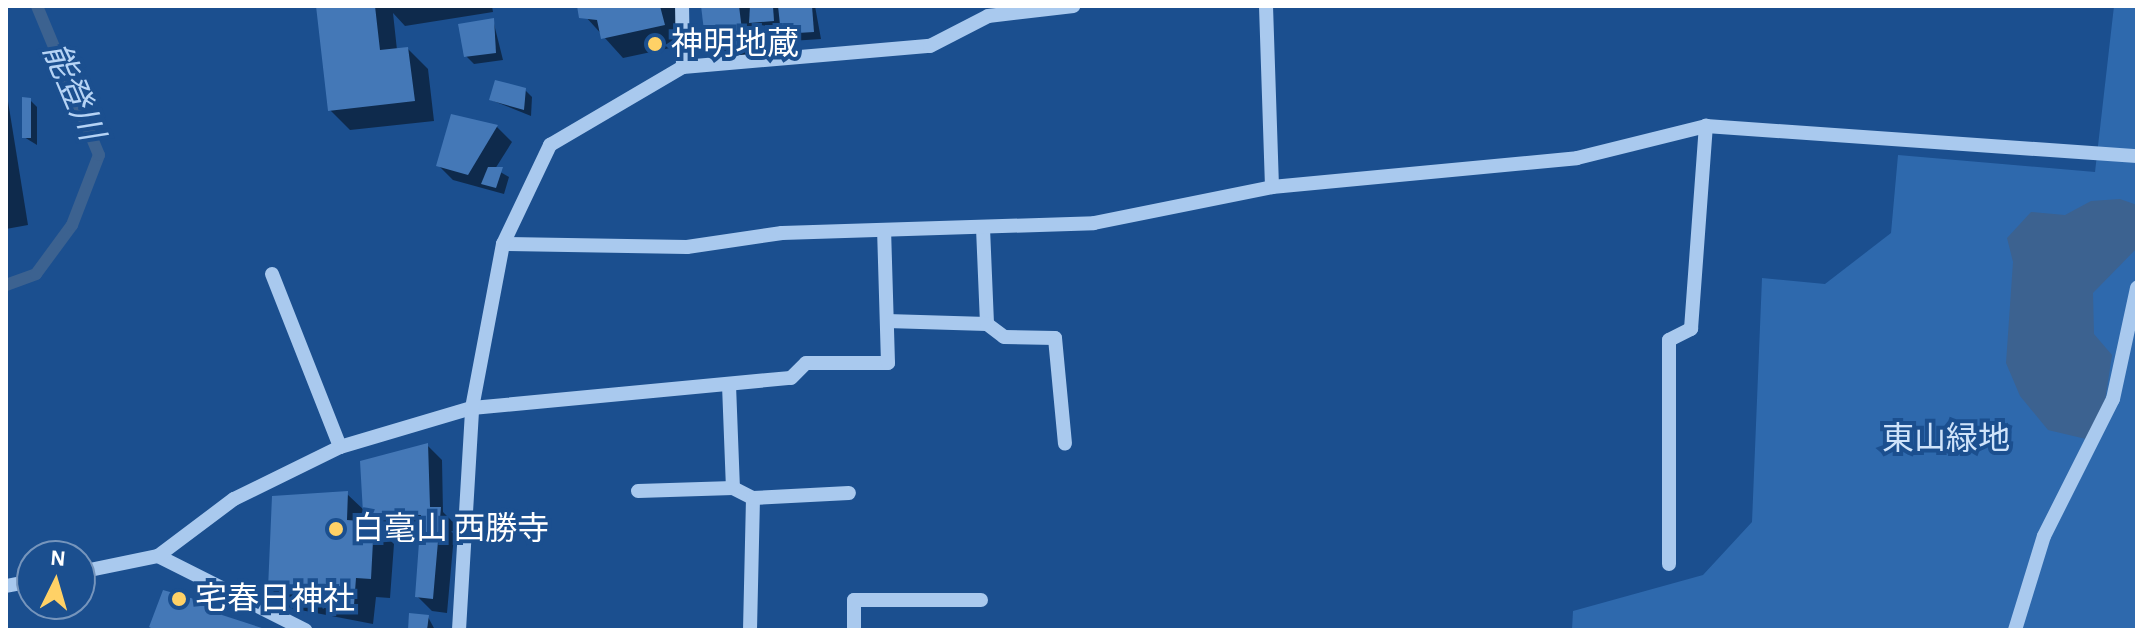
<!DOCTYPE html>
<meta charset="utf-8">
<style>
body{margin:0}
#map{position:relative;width:2143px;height:636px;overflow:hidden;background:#1b4f8f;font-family:"Alegreya Sans","Noto Sans JP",sans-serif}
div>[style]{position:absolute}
.green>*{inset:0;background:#2e69ad}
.water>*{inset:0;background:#3c6290}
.shadow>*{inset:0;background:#0007}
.stream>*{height:12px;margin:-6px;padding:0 6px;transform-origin:6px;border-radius:6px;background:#3c6290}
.building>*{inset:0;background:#4478b7}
.minor>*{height:14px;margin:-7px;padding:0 7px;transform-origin:7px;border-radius:7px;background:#a9c9ee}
.dots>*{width:22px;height:22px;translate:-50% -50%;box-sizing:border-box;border:4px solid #1b4f8f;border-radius:50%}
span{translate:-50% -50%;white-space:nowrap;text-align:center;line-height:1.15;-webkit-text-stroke:8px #1b4f8f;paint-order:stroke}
.poi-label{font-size:32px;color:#fff}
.left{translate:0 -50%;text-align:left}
.park-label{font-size:32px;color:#cfe3fa}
.water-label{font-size:34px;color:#b5d3f5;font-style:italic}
.frame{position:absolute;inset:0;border:8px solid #fff;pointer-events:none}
.north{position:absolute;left:16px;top:540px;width:80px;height:80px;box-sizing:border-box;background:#1b4f8f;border:2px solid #7695bc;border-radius:50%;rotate:5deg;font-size:22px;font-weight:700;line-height:32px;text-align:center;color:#fff}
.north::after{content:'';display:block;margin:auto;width:28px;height:36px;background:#ffd166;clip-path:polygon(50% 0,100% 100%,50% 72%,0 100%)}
</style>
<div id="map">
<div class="green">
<i style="clip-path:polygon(2114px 6px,2137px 6px,2137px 630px,1572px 630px,1573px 611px,1703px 575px,1752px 522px,1762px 278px,1825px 284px,1891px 233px,1898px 155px,2095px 172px)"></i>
</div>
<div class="water">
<i style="clip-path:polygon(2120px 199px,2137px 205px,2137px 248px,2093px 293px,2094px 334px,2112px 355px,2105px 401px,2086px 439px,2048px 430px,2020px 396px,2006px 363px,2013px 262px,2007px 238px,2031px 212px,2065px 215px,2091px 201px)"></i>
</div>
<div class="shadow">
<i style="clip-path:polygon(318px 6px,492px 6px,493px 12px,405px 26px,393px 13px,397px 50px,408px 49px,428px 69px,434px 121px,350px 130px,330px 110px)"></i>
<i style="clip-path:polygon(576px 6px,675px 6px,684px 45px,623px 58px)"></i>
<i style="clip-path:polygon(703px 6px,815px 6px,821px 39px,791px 41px,782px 28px,753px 24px,758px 60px,723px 62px,708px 47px)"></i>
<i style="clip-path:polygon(493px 20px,503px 60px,474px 64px,466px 56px)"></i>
<i style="clip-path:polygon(6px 89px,28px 225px,6px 229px)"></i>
<i style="clip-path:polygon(525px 90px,532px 97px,531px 116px,491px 100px)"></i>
<i style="clip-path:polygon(30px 100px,37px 107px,37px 145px,24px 137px)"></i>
<i style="clip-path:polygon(452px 116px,497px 127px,512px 142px,495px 169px,509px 177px,504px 194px,453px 180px,438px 165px)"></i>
<i style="clip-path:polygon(evenodd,427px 445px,442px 460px,443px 512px,455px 524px,447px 613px,432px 611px,417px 596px,422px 528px,376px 527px,394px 544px,390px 598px,376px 597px,373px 624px,290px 608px,270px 588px,347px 494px,365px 511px,427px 445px,367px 514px,378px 524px,367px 524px,367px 514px)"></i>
<i style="clip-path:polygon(428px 617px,435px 630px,410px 630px)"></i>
</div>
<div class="stream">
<i style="left:6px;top:285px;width:32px;rotate:-20deg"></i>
<i style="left:36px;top:274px;width:61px;rotate:-53.7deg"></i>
<i style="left:72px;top:225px;width:75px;rotate:-68.9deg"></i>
<i style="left:99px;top:155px;width:161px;rotate:-112.6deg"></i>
</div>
<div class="building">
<i style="clip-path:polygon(316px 6px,375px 6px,380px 50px,408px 47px,415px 101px,328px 111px)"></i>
<i style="clip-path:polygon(577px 6px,660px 6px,665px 25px,601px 39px,597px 20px,579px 18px)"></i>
<i style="clip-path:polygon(701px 6px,739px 6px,744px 46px,706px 47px)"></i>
<i style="clip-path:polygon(750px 6px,773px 6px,774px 21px,749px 23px)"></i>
<i style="clip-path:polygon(778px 6px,812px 6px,814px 32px,781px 34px)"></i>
<i style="clip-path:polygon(494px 18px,496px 53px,464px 57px,458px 24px)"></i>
<i style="clip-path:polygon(495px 80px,526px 88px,524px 110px,489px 100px)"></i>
<i style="clip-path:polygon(22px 97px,31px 98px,31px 138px,22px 138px)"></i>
<i style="clip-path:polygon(451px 114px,498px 125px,468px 175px,436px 166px)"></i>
<i style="clip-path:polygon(488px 167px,503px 167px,496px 188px,481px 184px)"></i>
<i style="clip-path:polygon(428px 443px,430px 507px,441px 507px,433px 599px,415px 597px,421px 515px,363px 513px,360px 461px)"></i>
<i style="clip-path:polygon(348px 491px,347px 520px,374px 522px,371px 579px,356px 578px,354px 605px,268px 589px,272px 496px)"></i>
<i style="clip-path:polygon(163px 590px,222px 607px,222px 615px,268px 630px,155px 630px,149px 627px)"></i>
<i style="clip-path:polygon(409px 613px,429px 615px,427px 630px,408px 630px)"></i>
</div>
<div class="minor">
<i style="left:1266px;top:6px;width:181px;rotate:88.1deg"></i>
<i style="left:683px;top:67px;width:248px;rotate:-4.9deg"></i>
<i style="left:930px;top:46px;width:65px;rotate:-27.3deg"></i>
<i style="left:988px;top:16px;width:86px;rotate:-6.7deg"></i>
<i style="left:983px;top:228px;width:96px;rotate:87.6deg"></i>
<i style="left:503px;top:244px;width:184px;rotate:0.9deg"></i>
<i style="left:687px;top:247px;width:96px;rotate:-8.4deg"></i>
<i style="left:782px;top:233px;width:312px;rotate:-1.8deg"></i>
<i style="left:1094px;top:223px;width:182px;rotate:-11.4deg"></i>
<i style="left:1272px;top:187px;width:306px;rotate:-5.4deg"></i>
<i style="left:1577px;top:158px;width:133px;rotate:-13.9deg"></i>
<i style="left:1706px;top:126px;width:432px;rotate:4deg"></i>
<i style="left:272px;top:274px;width:186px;rotate:68.5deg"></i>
<i style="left:887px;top:321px;width:100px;rotate:1.7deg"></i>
<i style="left:987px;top:324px;width:21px;rotate:37deg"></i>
<i style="left:1004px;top:337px;width:51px;rotate:1.1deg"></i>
<i style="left:1055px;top:338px;width:106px;rotate:84.6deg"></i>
<i style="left:729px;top:385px;width:103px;rotate:87.8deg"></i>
<i style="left:733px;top:488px;width:22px;rotate:27deg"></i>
<i style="left:753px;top:498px;width:132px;rotate:91.3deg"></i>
<i style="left:638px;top:491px;width:95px;rotate:-1.8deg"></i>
<i style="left:753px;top:498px;width:96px;rotate:-3deg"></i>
<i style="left:158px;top:556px;width:165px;rotate:26.7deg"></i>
<i style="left:1669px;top:564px;width:224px;rotate:-90deg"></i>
<i style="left:1669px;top:340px;width:25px;rotate:-27deg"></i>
<i style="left:1691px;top:329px;width:204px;rotate:-85.8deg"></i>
<i style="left:80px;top:572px;width:80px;rotate:-11.6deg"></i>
<i style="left:158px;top:556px;width:95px;rotate:-36.9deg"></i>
<i style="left:234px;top:499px;width:118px;rotate:-26.1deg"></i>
<i style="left:340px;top:447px;width:138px;rotate:-16.5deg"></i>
<i style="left:472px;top:408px;width:320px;rotate:-5.4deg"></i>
<i style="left:791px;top:378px;width:21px;rotate:-45deg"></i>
<i style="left:806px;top:363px;width:82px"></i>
<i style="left:888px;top:363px;width:131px;rotate:-91.7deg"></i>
<i style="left:6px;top:586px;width:26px;rotate:-11deg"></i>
<i style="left:459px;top:630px;width:222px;rotate:-86.6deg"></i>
<i style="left:472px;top:408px;width:167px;rotate:-79.3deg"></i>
<i style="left:503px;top:244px;width:110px;rotate:-64.6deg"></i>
<i style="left:550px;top:145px;width:154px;rotate:-30.4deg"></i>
<i style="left:683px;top:67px;width:61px;rotate:-90.9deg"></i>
<i style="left:854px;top:630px;width:30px;rotate:-90deg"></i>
<i style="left:854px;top:600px;width:127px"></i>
<i style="left:2015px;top:630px;width:98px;rotate:-72.9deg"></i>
<i style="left:2044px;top:536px;width:153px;rotate:-63.3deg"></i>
<i style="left:2113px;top:399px;width:114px;rotate:-77.8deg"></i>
</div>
<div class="dots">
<i style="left:655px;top:44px;background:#ffd166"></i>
<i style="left:336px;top:529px;background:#ffd166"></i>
<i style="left:179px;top:599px;background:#ffd166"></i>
</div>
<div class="poi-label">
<span class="left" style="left:671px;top:44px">神明地蔵</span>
<span class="left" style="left:352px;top:529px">白毫山 西勝寺</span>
<span class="left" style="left:195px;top:599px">宅春日神社</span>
</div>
<div class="park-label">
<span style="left:1946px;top:439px">東山緑地</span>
</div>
<div class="water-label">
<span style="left:72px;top:92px;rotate:67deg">能登川</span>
</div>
<div class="frame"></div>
<div class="north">N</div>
</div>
